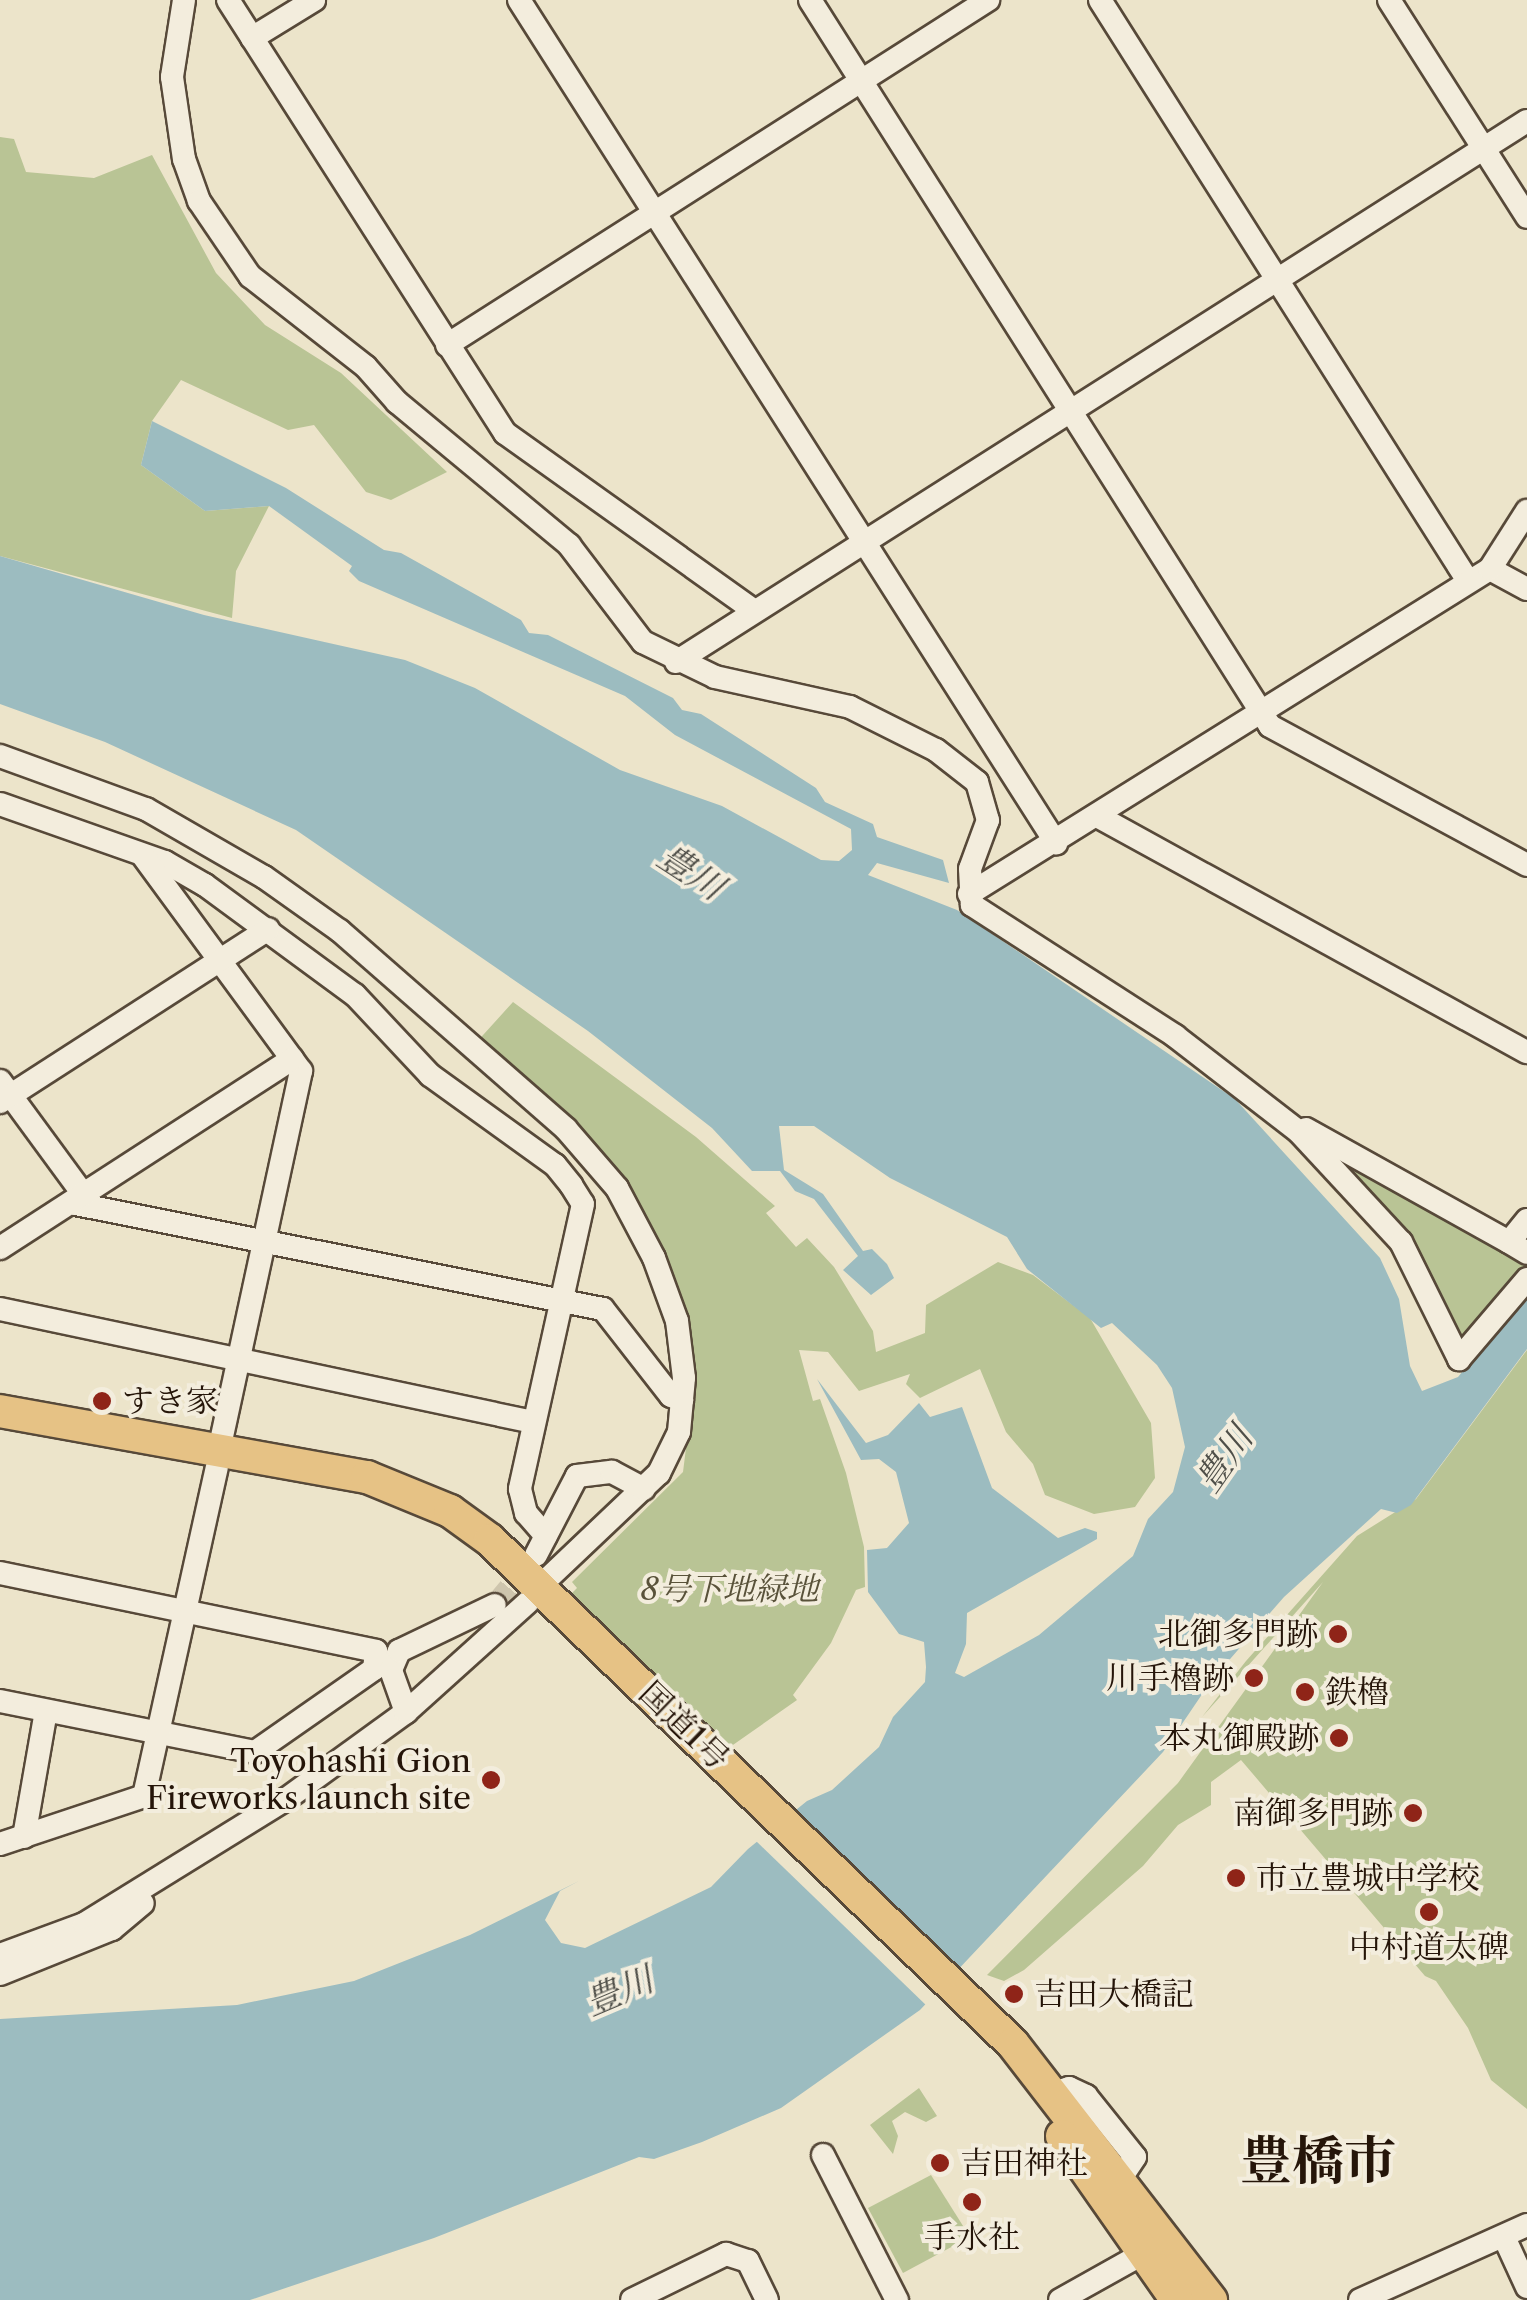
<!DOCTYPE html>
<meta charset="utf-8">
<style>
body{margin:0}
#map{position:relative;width:1527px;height:2300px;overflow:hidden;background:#ece4ca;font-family:"Libre Caslon Text","Noto Serif JP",serif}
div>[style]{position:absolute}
.green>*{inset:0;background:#b9c495}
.water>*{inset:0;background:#9cbcc0}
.pier>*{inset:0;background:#ece4ca}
.minor-tunnel>*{height:22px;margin-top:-11px;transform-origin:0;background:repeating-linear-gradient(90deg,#cec5ad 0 22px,transparent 0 33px)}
.roads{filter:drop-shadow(2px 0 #574939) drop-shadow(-2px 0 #574939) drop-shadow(0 2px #574939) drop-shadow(0 -2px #574939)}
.minor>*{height:22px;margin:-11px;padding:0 11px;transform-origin:11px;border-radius:11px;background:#f3eddd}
.highway>*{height:32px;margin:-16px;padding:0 16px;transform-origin:16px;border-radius:16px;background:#e6c285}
.dots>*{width:28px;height:28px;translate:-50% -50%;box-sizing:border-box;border:5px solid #f3eddd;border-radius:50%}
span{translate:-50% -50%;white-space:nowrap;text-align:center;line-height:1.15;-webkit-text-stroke:8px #f3eddd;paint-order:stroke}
.poi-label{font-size:32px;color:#251509}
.left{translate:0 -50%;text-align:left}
.right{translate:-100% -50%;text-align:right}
.park-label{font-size:32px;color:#59523a;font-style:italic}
.street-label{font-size:32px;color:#251509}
.water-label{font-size:35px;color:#4f4f49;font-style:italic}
.town-label{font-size:52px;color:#251509;font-weight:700}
</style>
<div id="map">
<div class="green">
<i style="clip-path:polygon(0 137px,14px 139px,26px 172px,94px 178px,152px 155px,216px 273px,265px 325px,341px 373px,447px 472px,391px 500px,366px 492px,314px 425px,288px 430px,181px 380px,152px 421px,141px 465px,205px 511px,269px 506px,236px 571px,232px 618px,0 556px)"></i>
<i style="clip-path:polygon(513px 1002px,696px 1137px,775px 1206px,766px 1213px,796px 1247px,807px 1238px,834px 1267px,873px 1331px,876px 1352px,925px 1333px,926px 1305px,998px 1262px,1033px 1275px,1090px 1318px,1151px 1423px,1155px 1478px,1135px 1507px,1094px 1514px,1045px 1495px,1033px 1464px,1006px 1432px,980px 1369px,920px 1398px,906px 1384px,910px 1374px,859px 1391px,828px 1352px,799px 1350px,813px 1401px,820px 1399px,846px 1473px,864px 1547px,865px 1587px,856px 1590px,831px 1643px,793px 1695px,797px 1700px,730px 1747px,571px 1594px,577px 1588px,572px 1582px,683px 1472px,691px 1408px,652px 1235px,474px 1045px)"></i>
<i style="clip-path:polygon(1299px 1132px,1527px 1255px,1527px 1279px,1459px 1359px,1401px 1242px)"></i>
<i style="clip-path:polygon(1527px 1350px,1527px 2109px,1491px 2080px,1468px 2028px,1436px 1981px,1425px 1976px,1241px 1760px,1211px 1782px,1211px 1805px,1178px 1825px,1143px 1866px,1024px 1970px,1004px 1981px,987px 1975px,1178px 1783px,1323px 1582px,1202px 1717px,1246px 1661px,1357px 1536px,1416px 1499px)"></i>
<i style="clip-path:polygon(919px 2088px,937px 2116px,926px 2122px,905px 2112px,892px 2121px,898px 2136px,893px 2154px,870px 2125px)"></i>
<i style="clip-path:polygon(931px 2175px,970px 2237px,903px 2273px,868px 2208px)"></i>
</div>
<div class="water">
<i style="clip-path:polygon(152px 421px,286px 488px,384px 550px,401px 553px,521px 620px,529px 633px,548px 635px,673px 698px,682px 710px,701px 714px,816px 788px,825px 802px,873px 824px,877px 837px,943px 860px,949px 883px,877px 863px,868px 875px,957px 910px,1235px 1099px,1380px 1258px,1399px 1299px,1410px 1366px,1422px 1391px,1458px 1377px,1527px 1294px,1527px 1349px,1411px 1505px,1397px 1513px,1381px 1509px,1284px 1597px,1211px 1681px,1163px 1752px,920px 2010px,781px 2108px,702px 2142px,654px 2159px,639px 2157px,434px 2238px,250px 2300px,0 2300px,0 2019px,237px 2005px,354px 1981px,470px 1935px,579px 1881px,560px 1891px,545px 1920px,561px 1943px,585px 1948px,711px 1887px,748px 1849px,807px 1801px,832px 1790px,879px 1747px,893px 1717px,925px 1682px,926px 1667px,924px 1642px,899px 1634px,868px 1592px,867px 1550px,887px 1548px,909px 1523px,896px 1472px,879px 1459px,861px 1460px,817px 1379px,866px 1443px,888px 1435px,919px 1403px,930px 1417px,962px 1407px,992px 1488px,1058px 1538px,1085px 1528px,1097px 1532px,1097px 1539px,967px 1613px,966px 1644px,955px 1673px,964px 1677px,1039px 1635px,1133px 1556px,1148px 1519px,1173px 1492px,1185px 1447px,1172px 1388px,1157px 1365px,1112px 1323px,1101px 1328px,1027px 1269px,1007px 1237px,890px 1178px,814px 1126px,779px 1126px,784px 1170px,823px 1194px,863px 1251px,872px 1249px,887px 1264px,894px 1278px,871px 1295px,843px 1270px,858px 1256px,814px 1199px,795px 1191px,780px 1171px,752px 1171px,712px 1128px,588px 1031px,296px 830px,105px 742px,0 704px,0 556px,204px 615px,405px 660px,475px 688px,620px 770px,722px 806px,821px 860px,839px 861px,852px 850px,851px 829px,675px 735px,625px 696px,359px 581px,349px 571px,352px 566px,269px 506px,205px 511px,141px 465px)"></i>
</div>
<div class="pier">
<i style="clip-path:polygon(791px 1807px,962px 1973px,929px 2008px,753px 1838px)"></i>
</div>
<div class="minor-tunnel">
<i style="left:495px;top:1605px;width:56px;rotate:-50.1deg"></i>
</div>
<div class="roads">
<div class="minor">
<i style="left:184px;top:0;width:78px;rotate:98.9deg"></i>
<i style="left:172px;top:77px;width:83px;rotate:81.7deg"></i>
<i style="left:184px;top:159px;width:45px;rotate:70.3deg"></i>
<i style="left:199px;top:201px;width:91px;rotate:55.8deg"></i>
<i style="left:250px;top:276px;width:147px;rotate:38.1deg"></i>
<i style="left:366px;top:367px;width:47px;rotate:48.5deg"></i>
<i style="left:397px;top:402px;width:224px;rotate:39.7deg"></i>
<i style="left:569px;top:545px;width:122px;rotate:52.7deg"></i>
<i style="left:643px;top:642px;width:80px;rotate:25.9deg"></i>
<i style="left:715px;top:677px;width:138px;rotate:12.5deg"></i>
<i style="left:850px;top:707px;width:96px;rotate:26.6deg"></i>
<i style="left:936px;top:750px;width:52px;rotate:38deg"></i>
<i style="left:977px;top:782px;width:40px;rotate:74deg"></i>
<i style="left:988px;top:820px;width:52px;rotate:110.2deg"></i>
<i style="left:970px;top:869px;width:36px;rotate:87deg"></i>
<i style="left:972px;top:905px;width:242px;rotate:32.8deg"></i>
<i style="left:1175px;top:1036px;width:157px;rotate:37.7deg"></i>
<i style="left:1299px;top:1132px;width:150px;rotate:47.2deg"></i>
<i style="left:1401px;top:1242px;width:131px;rotate:63.6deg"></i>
<i style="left:1459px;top:1359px;width:105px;rotate:-49.6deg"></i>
<i style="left:228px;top:0;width:514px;rotate:57.39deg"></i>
<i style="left:505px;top:433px;width:305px;rotate:35.5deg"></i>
<i style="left:519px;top:0;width:1000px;rotate:57.5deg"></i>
<i style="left:810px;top:0;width:859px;rotate:57.64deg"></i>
<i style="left:1270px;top:726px;width:292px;rotate:28.4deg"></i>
<i style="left:1100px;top:0;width:688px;rotate:57.65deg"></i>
<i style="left:1389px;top:0;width:257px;rotate:57.5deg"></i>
<i style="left:252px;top:38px;width:73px;rotate:-31.5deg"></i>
<i style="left:447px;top:345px;width:642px;rotate:-32.53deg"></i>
<i style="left:1490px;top:569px;width:42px;rotate:28.4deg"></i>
<i style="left:676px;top:662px;width:1008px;rotate:-32.45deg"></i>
<i style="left:0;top:756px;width:155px;rotate:20deg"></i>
<i style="left:146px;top:809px;width:136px;rotate:30deg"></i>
<i style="left:264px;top:877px;width:93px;rotate:35.4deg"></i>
<i style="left:340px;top:931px;width:300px;rotate:41.2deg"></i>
<i style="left:566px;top:1129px;width:78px;rotate:49.2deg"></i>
<i style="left:617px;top:1188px;width:79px;rotate:62.1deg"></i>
<i style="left:654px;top:1258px;width:67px;rotate:69.9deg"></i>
<i style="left:677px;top:1321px;width:57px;rotate:83deg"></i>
<i style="left:684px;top:1378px;width:54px;rotate:95.3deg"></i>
<i style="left:679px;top:1432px;width:46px;rotate:116deg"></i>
<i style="left:659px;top:1473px;width:164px;rotate:136.5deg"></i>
<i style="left:0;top:804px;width:175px;rotate:19.4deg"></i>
<i style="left:165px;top:862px;width:46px;rotate:29.9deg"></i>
<i style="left:205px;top:885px;width:186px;rotate:36.3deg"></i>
<i style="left:355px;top:995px;width:110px;rotate:46.8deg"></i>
<i style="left:430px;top:1075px;width:154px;rotate:35.8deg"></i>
<i style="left:555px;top:1165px;width:26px;rotate:51deg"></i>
<i style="left:571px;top:1185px;width:22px;rotate:58deg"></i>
<i style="left:583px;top:1204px;width:292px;rotate:102.5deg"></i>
<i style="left:520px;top:1489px;width:25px;rotate:76deg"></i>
<i style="left:526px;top:1513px;width:30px;rotate:49deg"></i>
<i style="left:1099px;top:817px;width:488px;rotate:28.8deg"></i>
<i style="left:143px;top:856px;width:267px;rotate:53.7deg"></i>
<i style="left:301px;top:1071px;width:389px;rotate:102.2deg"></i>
<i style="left:969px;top:894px;width:614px;rotate:-31.96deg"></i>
<i style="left:1490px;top:569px;width:69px;rotate:-57.5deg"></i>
<i style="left:0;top:1081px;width:145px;rotate:53.7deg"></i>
<i style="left:0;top:1102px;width:319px;rotate:-32.8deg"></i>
<i style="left:1306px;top:1129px;width:232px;rotate:29.1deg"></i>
<i style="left:76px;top:1204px;width:537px;rotate:11.27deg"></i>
<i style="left:603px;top:1309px;width:110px;rotate:52deg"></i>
<i style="left:671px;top:1396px;width:12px;rotate:20deg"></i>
<i style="left:1527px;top:1220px;width:28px;rotate:129deg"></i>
<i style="left:1509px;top:1242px;width:21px;rotate:31deg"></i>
<i style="left:0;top:1248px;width:348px;rotate:-32.9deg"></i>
<i style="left:0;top:1309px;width:545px;rotate:11.97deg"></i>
<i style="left:536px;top:1555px;width:89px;rotate:-62.6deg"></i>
<i style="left:577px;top:1476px;width:35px;rotate:-7deg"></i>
<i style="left:612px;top:1472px;width:36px;rotate:28deg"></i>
<i style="left:0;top:1573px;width:384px;rotate:11.7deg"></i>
<i style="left:376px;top:1651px;width:18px;rotate:96deg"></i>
<i style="left:374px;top:1669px;width:145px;rotate:145.1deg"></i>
<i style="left:255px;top:1752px;width:260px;rotate:-168.7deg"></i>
<i style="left:406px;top:1712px;width:45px;rotate:-109.7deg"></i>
<i style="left:391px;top:1670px;width:21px;rotate:-67deg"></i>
<i style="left:399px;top:1651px;width:106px;rotate:-25.6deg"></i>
<i style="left:24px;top:1837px;width:128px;rotate:-80.1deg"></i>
<i style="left:0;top:1844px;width:152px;rotate:-18.4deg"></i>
<i style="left:144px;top:1796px;width:336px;rotate:-77.5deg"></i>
<i style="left:0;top:1955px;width:90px;rotate:-20.3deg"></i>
<i style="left:84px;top:1924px;width:236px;rotate:-31.7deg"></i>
<i style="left:285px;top:1800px;width:150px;rotate:-36deg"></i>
<i style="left:406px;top:1712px;width:164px;rotate:-42deg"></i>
<i style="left:0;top:1974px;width:121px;rotate:-21.9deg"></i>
<i style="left:112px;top:1929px;width:40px;rotate:-40deg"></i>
<i style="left:1054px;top:2093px;width:16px;rotate:-18deg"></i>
<i style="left:1069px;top:2088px;width:19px;rotate:25deg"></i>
<i style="left:1086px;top:2096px;width:78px;rotate:51.2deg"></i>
<i style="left:1135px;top:2157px;width:25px;rotate:124deg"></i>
<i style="left:823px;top:2155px;width:163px;rotate:63deg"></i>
<i style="left:1504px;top:2237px;width:55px;rotate:65.3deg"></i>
<i style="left:632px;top:2300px;width:105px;rotate:-26.1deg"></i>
<i style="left:726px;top:2254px;width:23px;rotate:18deg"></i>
<i style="left:748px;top:2261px;width:43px;rotate:64deg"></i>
<i style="left:1060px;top:2300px;width:96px;rotate:-29.2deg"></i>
<i style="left:1360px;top:2300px;width:183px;rotate:-24.2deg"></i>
</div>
<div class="highway">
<i style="left:0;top:1411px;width:373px;rotate:10.2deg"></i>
<i style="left:367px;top:1477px;width:90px;rotate:22.3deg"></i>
<i style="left:450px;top:1511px;width:49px;rotate:35.9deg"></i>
<i style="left:490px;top:1540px;width:726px;rotate:43.94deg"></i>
<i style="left:1013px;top:2044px;width:324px;rotate:52.3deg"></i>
<i style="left:1062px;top:2136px;width:200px;rotate:55deg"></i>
</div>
</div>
<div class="dots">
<i style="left:102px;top:1401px;background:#8f2418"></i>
<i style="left:1338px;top:1634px;background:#8f2418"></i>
<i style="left:1254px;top:1678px;background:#8f2418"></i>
<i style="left:1305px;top:1692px;background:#8f2418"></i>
<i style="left:1339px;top:1738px;background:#8f2418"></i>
<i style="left:491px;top:1780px;background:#8f2418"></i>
<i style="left:1413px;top:1813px;background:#8f2418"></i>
<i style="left:1236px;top:1878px;background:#8f2418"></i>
<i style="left:1429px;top:1912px;background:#8f2418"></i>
<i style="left:1014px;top:1994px;background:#8f2418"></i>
<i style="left:940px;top:2163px;background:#8f2418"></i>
<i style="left:972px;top:2202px;background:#8f2418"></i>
</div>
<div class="poi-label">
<span class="left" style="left:122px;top:1401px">すき家</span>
<span class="right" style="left:1318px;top:1634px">北御多門跡</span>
<span class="right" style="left:1234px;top:1678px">川手櫓跡</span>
<span class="left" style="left:1325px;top:1692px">鉄櫓</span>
<span class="right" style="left:1319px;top:1738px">本丸御殿跡</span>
<span class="right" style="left:471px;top:1780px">Toyohashi Gion<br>Fireworks launch site</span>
<span class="right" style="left:1393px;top:1813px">南御多門跡</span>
<span class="left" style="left:1256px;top:1878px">市立豊城中学校</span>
<span style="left:1429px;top:1947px">中村道太碑</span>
<span class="left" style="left:1034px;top:1994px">吉田大橋記</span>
<span class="left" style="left:960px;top:2163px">吉田神社</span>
<span style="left:972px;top:2237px">手水社</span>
</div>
<div class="park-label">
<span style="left:729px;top:1589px">8号下地緑地</span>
</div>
<div class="street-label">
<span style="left:684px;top:1726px;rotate:44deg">国道1号</span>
</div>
<div class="water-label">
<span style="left:691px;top:872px;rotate:33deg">豊川</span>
<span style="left:1224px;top:1459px;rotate:-55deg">豊川</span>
<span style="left:619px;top:1991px;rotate:-23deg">豊川</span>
</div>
<div class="town-label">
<span style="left:1318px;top:2162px">豊橋市</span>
</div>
</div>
